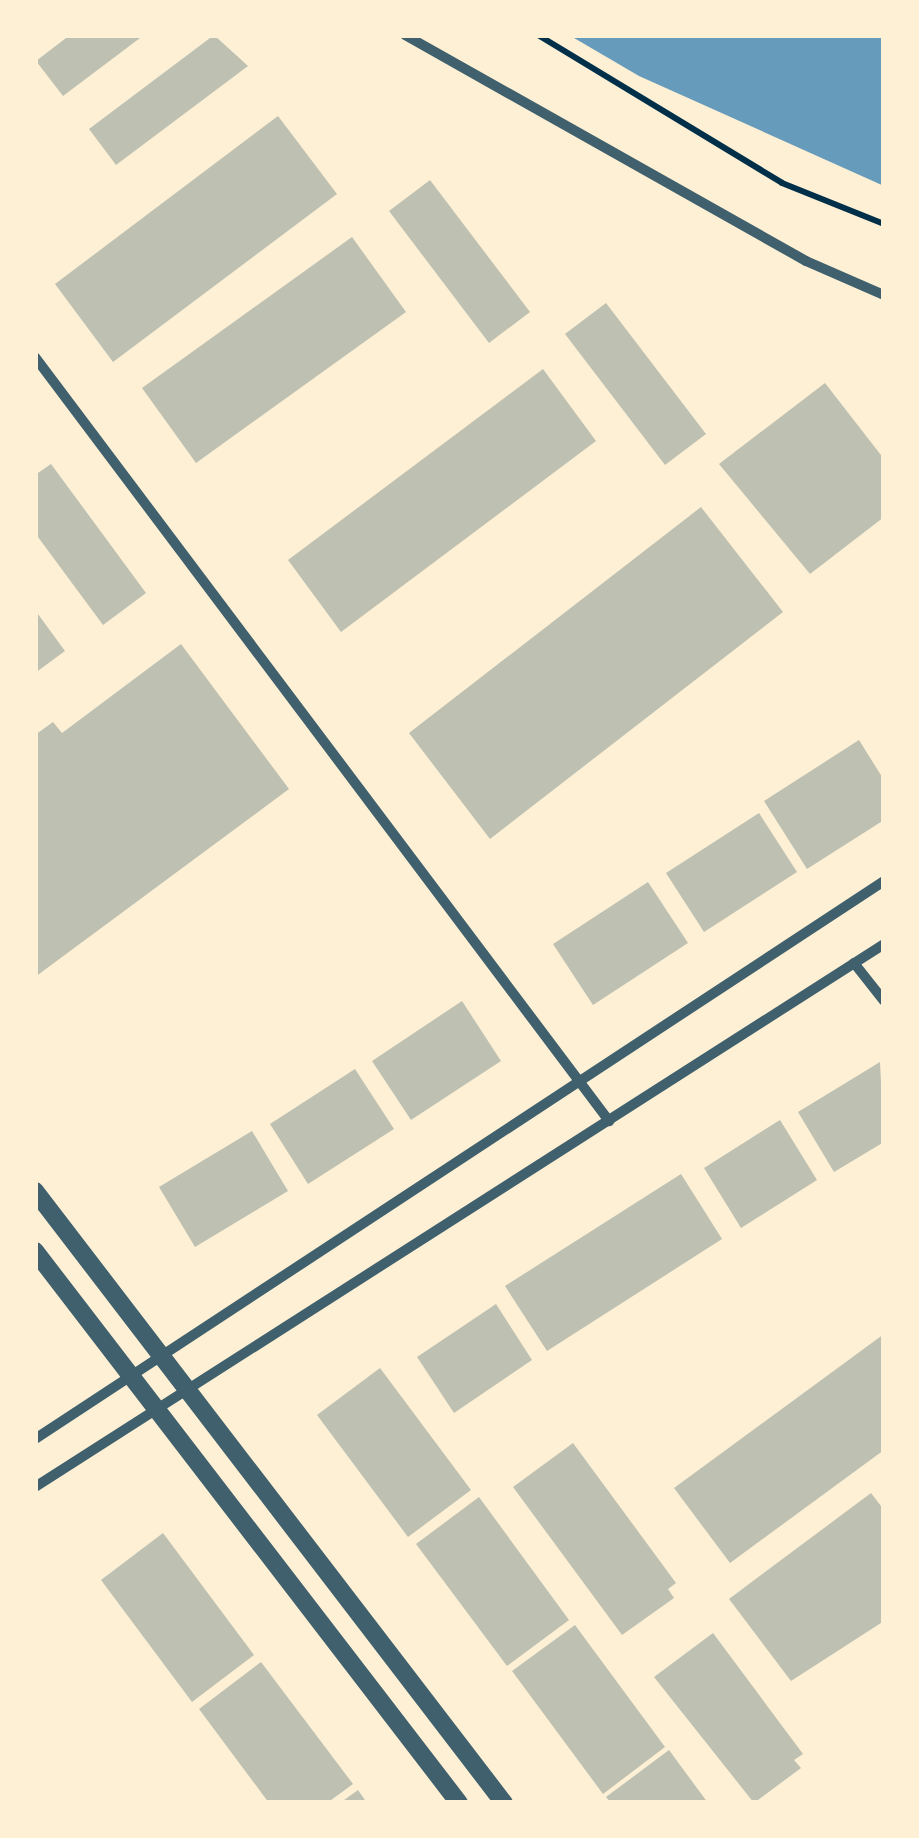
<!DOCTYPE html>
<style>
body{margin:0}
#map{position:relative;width:919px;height:1838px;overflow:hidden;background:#fdf0d5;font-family:Rubik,sans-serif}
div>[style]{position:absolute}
.water>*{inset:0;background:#669bbc}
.building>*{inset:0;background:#bec0b2}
.path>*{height:6px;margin:-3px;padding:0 3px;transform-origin:3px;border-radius:3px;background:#003049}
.minor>*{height:10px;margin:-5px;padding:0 5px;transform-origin:5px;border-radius:5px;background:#3f606c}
.tertiary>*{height:18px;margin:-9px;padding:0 9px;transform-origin:9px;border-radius:9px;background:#3f606c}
span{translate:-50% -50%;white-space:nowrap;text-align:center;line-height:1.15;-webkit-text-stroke:10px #fdf0d5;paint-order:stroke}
.frame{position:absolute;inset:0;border:38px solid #fdf0d5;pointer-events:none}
</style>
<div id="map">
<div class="water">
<i style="clip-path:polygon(569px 35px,884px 35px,884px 186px,639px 76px)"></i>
</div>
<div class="building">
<i style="clip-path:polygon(70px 35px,144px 35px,63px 96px,36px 61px)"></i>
<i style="clip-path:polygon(214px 35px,248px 66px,116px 165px,89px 129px)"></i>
<i style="clip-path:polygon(278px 116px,337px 194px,113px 362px,55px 284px)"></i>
<i style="clip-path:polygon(430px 180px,530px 312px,489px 343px,389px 211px)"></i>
<i style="clip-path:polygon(352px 237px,406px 312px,196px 463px,142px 388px)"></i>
<i style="clip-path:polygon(606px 303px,706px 434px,665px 465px,565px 334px)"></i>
<i style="clip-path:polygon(543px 369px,596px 441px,341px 632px,288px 560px)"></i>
<i style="clip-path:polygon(825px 383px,884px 459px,884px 517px,810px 574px,719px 464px)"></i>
<i style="clip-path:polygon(51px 464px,146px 593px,103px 625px,35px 533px,35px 475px)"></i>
<i style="clip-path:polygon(701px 507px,783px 612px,490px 839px,409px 733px)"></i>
<i style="clip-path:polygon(35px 610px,65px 651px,35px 673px)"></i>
<i style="clip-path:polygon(181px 644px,289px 789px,35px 977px,35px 735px,53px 722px,62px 733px)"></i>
<i style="clip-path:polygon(859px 740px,884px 780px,884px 820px,807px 869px,764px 801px)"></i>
<i style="clip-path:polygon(759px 813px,797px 872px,704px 932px,666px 873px)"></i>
<i style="clip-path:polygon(648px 882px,688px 943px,593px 1005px,553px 944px)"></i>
<i style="clip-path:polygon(462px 1001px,501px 1061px,411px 1120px,372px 1061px)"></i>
<i style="clip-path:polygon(880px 1062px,884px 1142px,834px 1172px,798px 1112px)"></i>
<i style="clip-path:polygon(355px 1069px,394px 1129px,308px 1184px,270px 1124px)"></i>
<i style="clip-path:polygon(780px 1120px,817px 1180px,741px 1228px,704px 1168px)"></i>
<i style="clip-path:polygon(252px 1131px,288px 1191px,195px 1247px,159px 1187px)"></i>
<i style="clip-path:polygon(681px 1174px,722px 1239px,547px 1351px,505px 1286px)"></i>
<i style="clip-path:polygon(496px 1304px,532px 1360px,454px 1413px,417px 1357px)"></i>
<i style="clip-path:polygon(884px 1334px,884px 1450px,730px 1563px,674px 1488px)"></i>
<i style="clip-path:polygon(380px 1368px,471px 1490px,408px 1537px,317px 1415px)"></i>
<i style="clip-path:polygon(573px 1443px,676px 1583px,668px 1589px,674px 1598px,622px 1635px,513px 1487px)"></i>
<i style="clip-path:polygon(871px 1493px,884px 1510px,884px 1621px,791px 1681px,729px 1599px)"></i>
<i style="clip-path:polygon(479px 1497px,569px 1620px,507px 1666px,416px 1544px)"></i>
<i style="clip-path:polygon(163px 1533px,254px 1655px,192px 1702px,101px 1580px)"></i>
<i style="clip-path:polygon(575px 1625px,665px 1747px,603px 1794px,512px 1671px)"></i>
<i style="clip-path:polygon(713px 1633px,803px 1754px,794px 1760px,801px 1768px,754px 1803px,654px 1677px)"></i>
<i style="clip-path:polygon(261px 1662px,353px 1784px,327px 1803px,269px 1803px,199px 1709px)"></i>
<i style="clip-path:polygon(669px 1750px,708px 1803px,611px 1803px,606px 1797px)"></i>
<i style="clip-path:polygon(358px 1790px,367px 1803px,340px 1803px)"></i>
</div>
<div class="path">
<i style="left:538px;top:35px;width:285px;rotate:31.2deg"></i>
<i style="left:782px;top:183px;width:110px;rotate:21.9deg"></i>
</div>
<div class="minor">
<i style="left:405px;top:35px;width:460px;rotate:29.4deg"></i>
<i style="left:806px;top:261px;width:85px;rotate:23.6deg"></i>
<i style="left:35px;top:357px;width:956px;rotate:53.08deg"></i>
<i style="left:854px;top:963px;width:48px;rotate:51.7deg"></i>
<i style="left:35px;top:1439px;width:1016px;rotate:-33.31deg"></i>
<i style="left:35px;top:1487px;width:1008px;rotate:-32.6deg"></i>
</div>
<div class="tertiary">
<i style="left:35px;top:1191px;width:771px;rotate:52.54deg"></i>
<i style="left:35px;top:1251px;width:696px;rotate:52.47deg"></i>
</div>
<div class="frame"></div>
</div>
